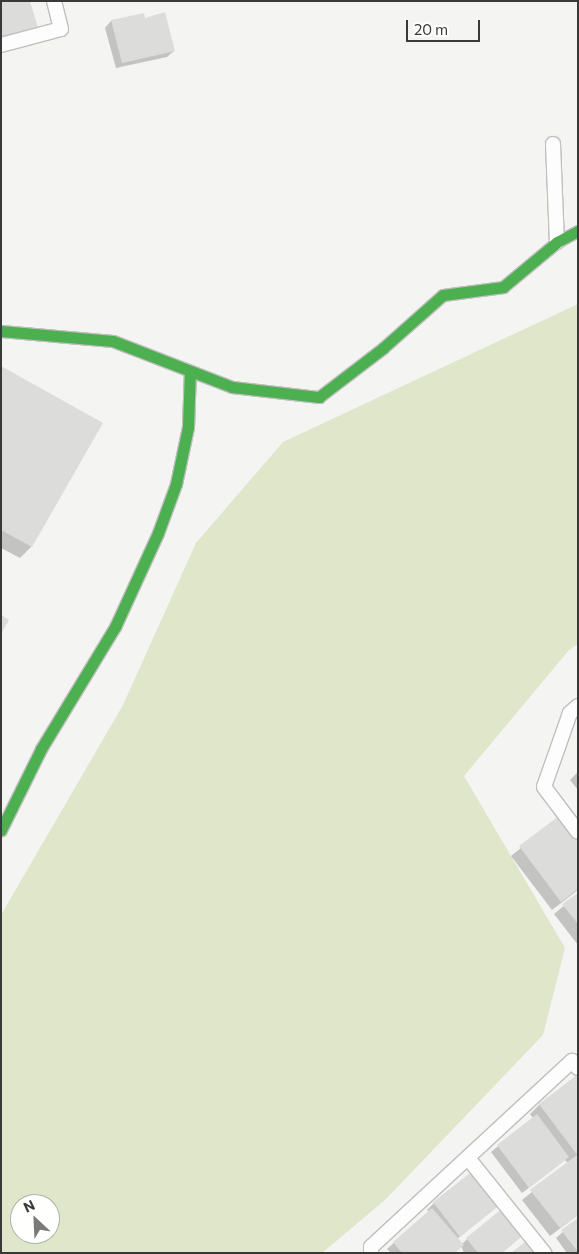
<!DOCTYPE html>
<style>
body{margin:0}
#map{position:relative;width:579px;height:1254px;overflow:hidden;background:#f4f4f3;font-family:Commissioner,sans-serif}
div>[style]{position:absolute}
.green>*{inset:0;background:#dfe6c9}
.shadow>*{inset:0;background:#0003}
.building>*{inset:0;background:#dcdcdb}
.roads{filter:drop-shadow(1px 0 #bfbfbe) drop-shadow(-1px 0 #bfbfbe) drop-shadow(0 1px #bfbfbe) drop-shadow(0 -1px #bfbfbe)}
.lane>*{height:14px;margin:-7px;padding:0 7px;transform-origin:7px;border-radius:7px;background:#fdfdfd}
.fast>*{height:11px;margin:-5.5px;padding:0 5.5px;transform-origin:5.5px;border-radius:5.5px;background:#4caf50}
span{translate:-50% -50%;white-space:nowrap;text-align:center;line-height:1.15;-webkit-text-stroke:5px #fffffe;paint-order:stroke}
.frame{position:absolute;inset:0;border:2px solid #393938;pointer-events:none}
.north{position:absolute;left:10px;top:1194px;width:50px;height:50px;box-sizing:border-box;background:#fffffe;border:1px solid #b0b0af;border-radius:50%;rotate:335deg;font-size:14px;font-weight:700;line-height:20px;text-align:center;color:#393938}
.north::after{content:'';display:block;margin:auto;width:18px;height:22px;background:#7a7a79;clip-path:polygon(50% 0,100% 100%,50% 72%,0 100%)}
.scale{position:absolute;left:406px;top:20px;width:74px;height:22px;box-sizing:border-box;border:2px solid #393938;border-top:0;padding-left:6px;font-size:15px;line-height:18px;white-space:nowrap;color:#393938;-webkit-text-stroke:4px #fffffe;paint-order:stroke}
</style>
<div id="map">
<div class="green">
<i style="clip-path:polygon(evenodd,578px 304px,578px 644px,569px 650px,464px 776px,565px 948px,543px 1035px,385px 1200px,322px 1253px,1px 1253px,1px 915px,123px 705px,196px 543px,283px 442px,578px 304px,20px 1204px,50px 1204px,50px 1234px,20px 1234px,20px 1204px)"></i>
</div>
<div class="shadow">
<i style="clip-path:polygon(1px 1px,36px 28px,25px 39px,1px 44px)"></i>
<i style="clip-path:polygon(143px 14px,144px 20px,174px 51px,167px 57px,116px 68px,105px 28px,111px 21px)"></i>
<i style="clip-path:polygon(1px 367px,101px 423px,31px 547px,20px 558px,1px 548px)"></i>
<i style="clip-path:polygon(578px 772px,578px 790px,570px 780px)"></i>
<i style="clip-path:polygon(558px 818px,578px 843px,578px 890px,552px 910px,511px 856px)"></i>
<i style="clip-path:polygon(578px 894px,578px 945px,554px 914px)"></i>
<i style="clip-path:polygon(578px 1076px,578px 1215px,550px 1236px,522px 1200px,568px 1163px,565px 1160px,522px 1193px,491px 1152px,533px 1118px,530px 1114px,539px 1105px)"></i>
<i style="clip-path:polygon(473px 1172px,500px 1204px,457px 1239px,462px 1244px,467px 1239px,502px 1253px,464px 1253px,461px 1246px,454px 1253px,391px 1253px,387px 1249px,429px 1212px,427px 1210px,434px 1203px)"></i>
<i style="clip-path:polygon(578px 1219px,578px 1253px,567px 1253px,556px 1238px)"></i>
</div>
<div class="building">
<i style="clip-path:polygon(1px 1px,30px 1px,38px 28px,1px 36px)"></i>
<i style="clip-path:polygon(165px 12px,175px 51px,122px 63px,111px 20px,144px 13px,145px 18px)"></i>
<i style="clip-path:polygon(1px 366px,103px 423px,32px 547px,1px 530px)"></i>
<i style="clip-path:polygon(1px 615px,9px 620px,1px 634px)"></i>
<i style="clip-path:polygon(559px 816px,578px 841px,578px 889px,561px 902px,519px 846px)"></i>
<i style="clip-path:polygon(578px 893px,578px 924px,562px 904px)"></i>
<i style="clip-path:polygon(578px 1074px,578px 1156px,539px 1104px)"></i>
<i style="clip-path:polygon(537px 1114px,569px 1157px,529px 1188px,497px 1145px)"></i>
<i style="clip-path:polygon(577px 1155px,578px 1215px,560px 1228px,530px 1190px)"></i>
<i style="clip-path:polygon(474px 1170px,501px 1204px,460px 1237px,433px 1202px)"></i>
<i style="clip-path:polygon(504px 1207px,525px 1234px,502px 1253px,478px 1253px,466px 1238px)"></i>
<i style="clip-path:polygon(432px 1208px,464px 1245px,455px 1253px,402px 1253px,393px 1242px)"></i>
<i style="clip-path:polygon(578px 1218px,578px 1252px,561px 1230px)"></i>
<i style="clip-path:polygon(530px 1238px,542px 1253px,511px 1253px)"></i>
</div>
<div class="roads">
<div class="lane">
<i style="left:1px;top:45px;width:62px;rotate:-14.9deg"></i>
<i style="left:61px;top:29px;width:29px;rotate:-104deg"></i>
<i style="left:553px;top:144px;width:98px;rotate:87.7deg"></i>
<i style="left:578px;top:706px;width:11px;rotate:139deg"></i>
<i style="left:570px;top:713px;width:78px;rotate:109.4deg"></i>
<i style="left:544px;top:787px;width:56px;rotate:52.9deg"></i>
<i style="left:468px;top:1158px;width:122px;rotate:51.3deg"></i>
<i style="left:371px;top:1253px;width:6px;rotate:-90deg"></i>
<i style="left:371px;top:1247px;width:274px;rotate:-42.8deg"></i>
<i style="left:572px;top:1061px;width:9px;rotate:49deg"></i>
</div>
<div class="fast">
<i style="left:1px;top:331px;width:112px;rotate:5.1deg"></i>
<i style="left:113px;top:341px;width:128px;rotate:21.1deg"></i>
<i style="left:232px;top:387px;width:88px;rotate:6.6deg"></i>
<i style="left:319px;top:397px;width:81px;rotate:-37.4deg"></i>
<i style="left:383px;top:348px;width:80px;rotate:-41.5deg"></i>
<i style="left:443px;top:295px;width:61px;rotate:-7.6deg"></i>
<i style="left:503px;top:287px;width:70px;rotate:-39.8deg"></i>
<i style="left:557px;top:242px;width:24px;rotate:-28deg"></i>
<i style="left:1px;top:830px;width:90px;rotate:-63.7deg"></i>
<i style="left:41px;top:749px;width:143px;rotate:-58.8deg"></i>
<i style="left:115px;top:627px;width:103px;rotate:-65.4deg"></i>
<i style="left:158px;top:533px;width:52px;rotate:-69.8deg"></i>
<i style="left:176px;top:484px;width:58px;rotate:-78.1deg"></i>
<i style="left:188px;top:427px;width:56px;rotate:-88deg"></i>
</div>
</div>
<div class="frame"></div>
<div class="north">N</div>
<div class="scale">20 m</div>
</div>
